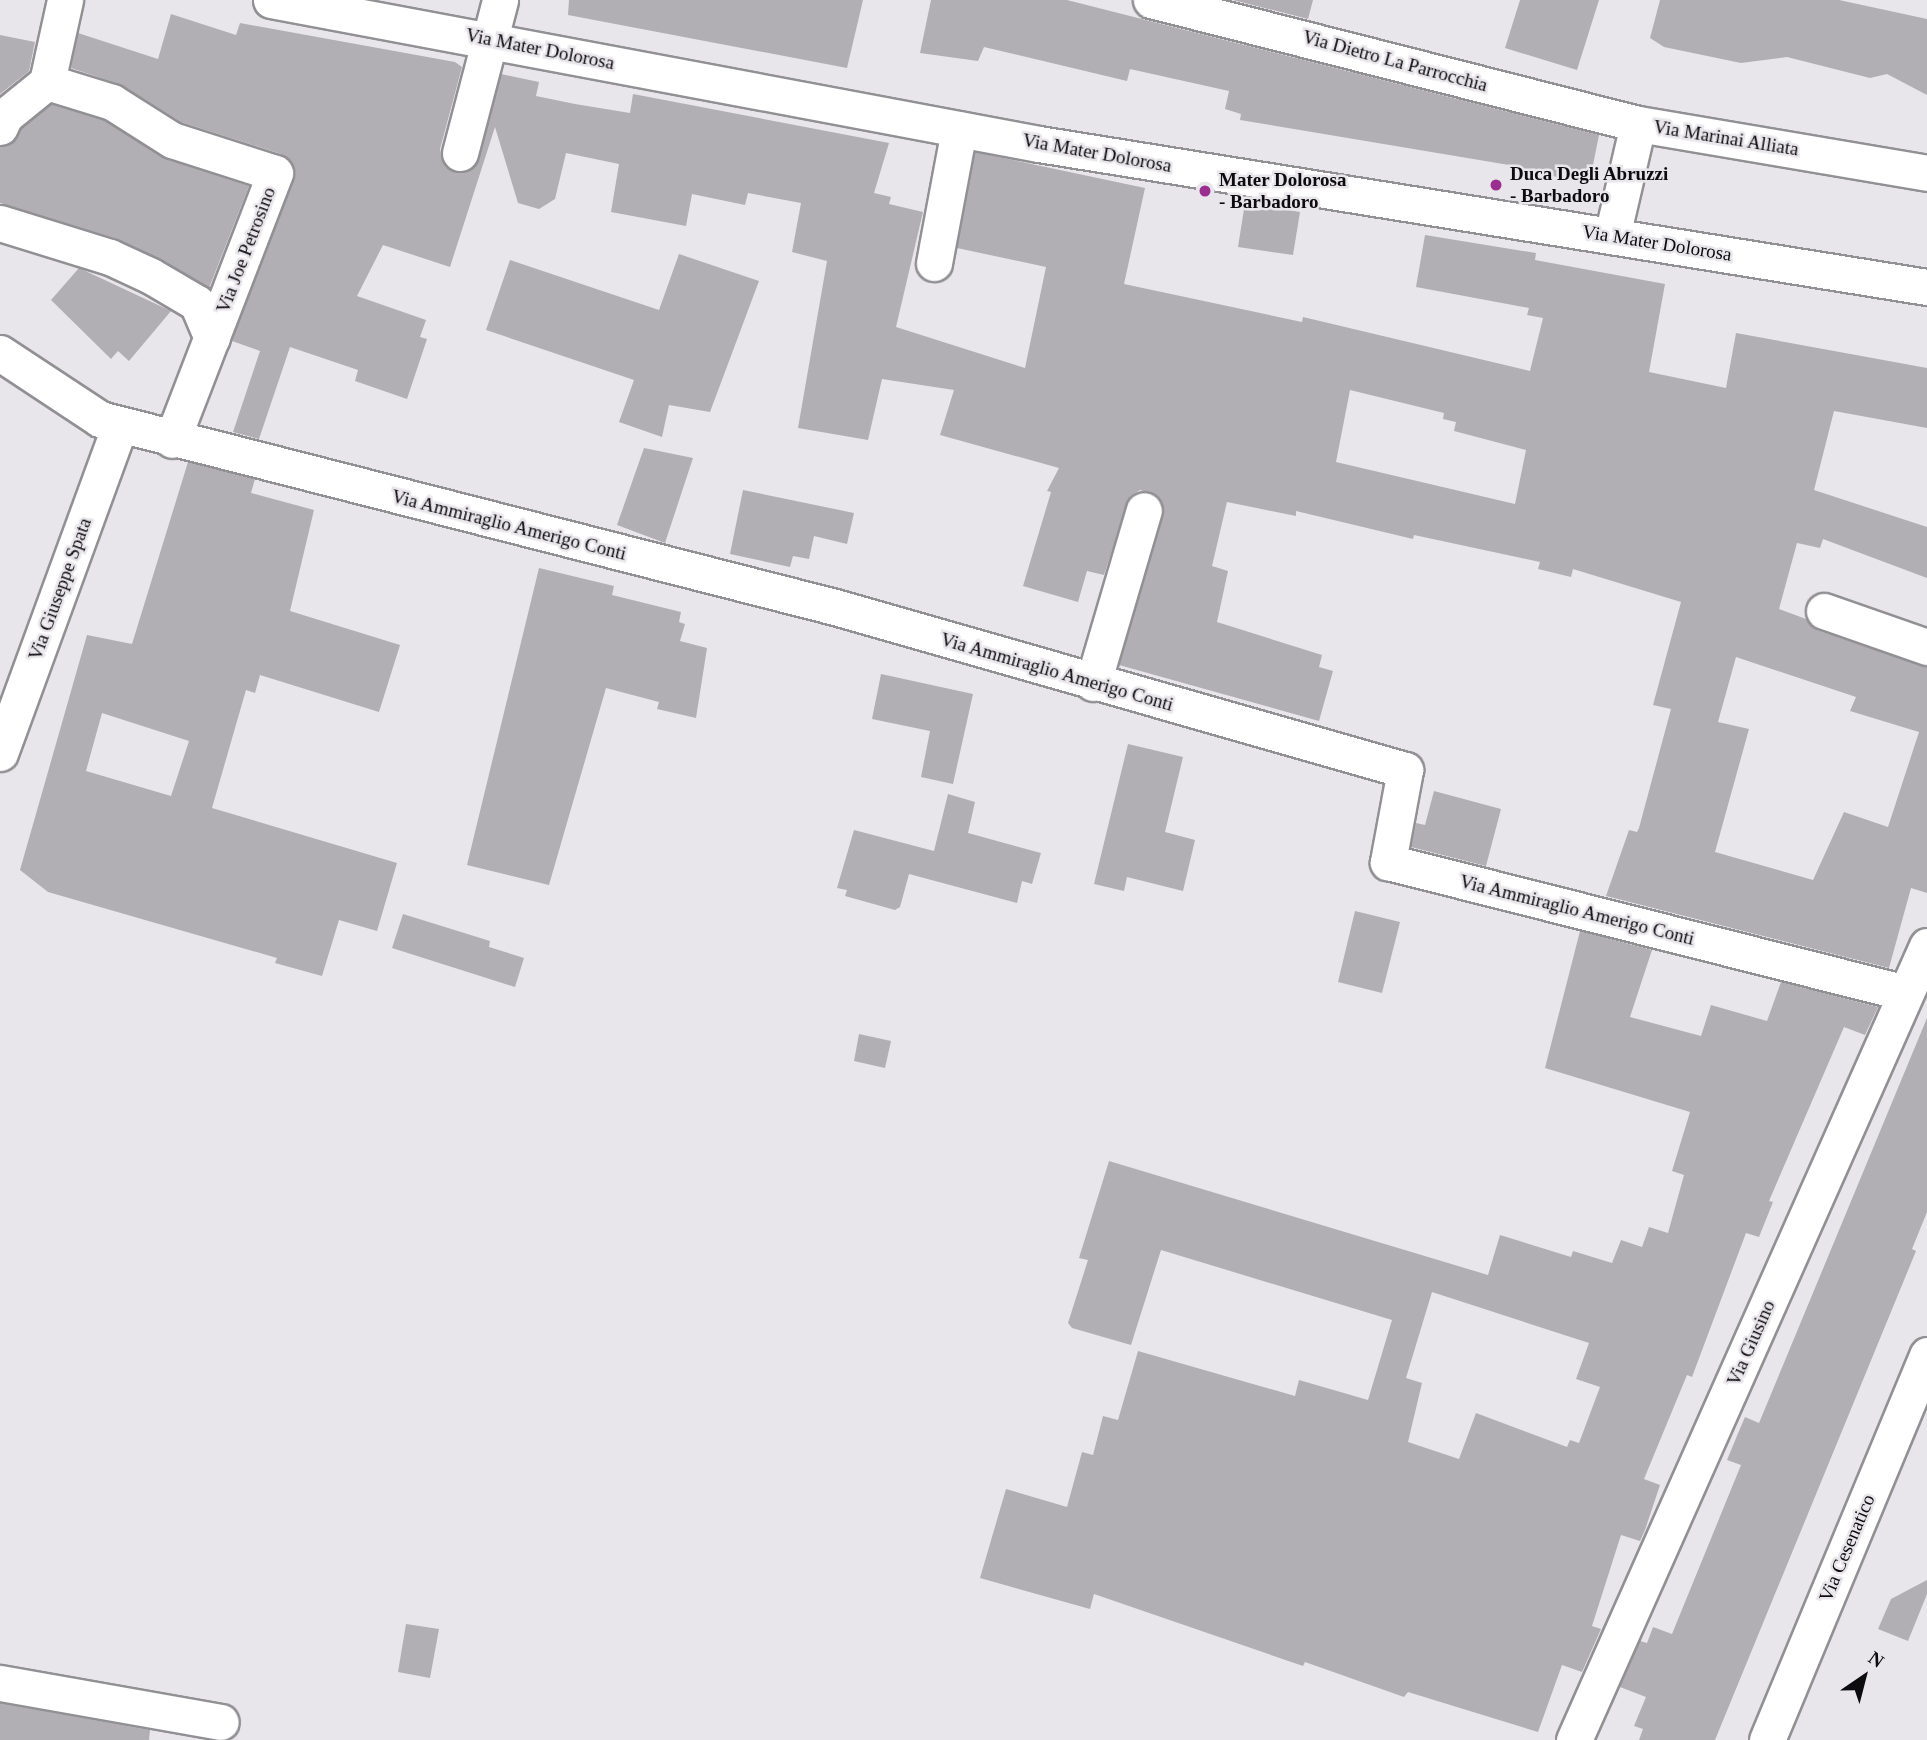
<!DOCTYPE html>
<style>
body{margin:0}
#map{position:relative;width:1927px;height:1740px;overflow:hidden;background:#e8e6eb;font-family:Georgia,serif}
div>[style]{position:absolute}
.building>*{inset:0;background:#b1afb4}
.roads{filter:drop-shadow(2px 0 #919094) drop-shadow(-2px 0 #919094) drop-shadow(0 2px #919094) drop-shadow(0 -2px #919094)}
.minor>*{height:35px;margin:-17.5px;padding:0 17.5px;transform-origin:17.5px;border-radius:17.5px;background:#fff}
.dots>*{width:19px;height:19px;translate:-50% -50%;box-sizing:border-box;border:4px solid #e8e6eb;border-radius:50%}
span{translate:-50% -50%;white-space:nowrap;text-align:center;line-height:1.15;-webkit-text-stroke:5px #e8e6eb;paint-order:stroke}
.street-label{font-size:19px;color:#0c0b0d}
.poi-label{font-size:19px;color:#0c0b0d;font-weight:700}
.left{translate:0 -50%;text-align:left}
.north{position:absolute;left:1829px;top:1642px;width:70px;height:70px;-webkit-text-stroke:5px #e8e6eb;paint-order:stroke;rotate:35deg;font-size:19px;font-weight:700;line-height:28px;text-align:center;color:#0c0b0d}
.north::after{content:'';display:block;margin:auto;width:24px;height:32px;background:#0c0b0d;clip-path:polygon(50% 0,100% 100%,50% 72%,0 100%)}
</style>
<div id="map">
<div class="building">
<i style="clip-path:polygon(569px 0,863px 0,847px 68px,568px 15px)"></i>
<i style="clip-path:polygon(931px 0,1067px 0,1599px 135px,1589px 185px,1509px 165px,1240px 120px,1241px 114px,1225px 109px,1229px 91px,1130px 69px,1127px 81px,984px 47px,978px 61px,920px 53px)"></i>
<i style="clip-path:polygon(1233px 0,1313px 0,1308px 19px)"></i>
<i style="clip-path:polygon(1520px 0,1599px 0,1577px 70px,1505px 48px)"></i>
<i style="clip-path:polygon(1660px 0,1839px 0,1927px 19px,1927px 95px,1887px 74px,1870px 78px,1787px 57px,1741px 63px,1664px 47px,1650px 38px)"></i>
<i style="clip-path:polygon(evenodd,171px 14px,236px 35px,240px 23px,455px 62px,462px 67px,440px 149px,445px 167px,456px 173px,466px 172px,479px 159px,501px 74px,539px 82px,536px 96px,575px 104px,630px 113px,633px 94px,889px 143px,874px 193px,891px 197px,889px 204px,923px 212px,896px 327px,1025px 368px,1046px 267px,957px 248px,975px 152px,1145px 188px,1124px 284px,1302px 322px,1303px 317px,1530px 371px,1543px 318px,1527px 315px,1529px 308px,1416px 287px,1425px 235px,1536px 253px,1535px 260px,1665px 284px,1649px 372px,1726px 388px,1736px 333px,1927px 368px,1927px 428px,1834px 411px,1814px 490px,1927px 527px,1927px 578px,1823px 539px,1820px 548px,1797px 543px,1779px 609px,1806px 619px,1817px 630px,1927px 667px,1927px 893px,1911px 888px,1889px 968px,1606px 896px,1629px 830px,1637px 832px,1639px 828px,1671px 709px,1653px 705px,1681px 602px,1573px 569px,1571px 577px,1538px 569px,1540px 562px,1414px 535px,1413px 539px,1296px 511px,1296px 516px,1227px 502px,1212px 566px,1228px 571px,1217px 622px,1322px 655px,1319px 667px,1333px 671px,1319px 721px,1119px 665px,1163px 516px,1158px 496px,1140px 490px,1130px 496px,1104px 575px,1087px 571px,1078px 602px,1023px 586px,1051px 492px,1047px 491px,1059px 468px,940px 435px,954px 390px,882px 379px,868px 440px,798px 428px,827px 261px,792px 252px,801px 203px,748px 193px,745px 205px,692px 194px,686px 226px,611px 212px,619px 164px,566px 153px,555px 199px,539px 209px,518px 203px,495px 127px,450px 267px,383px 245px,357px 296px,426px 320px,420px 337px,427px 339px,407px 399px,355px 381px,358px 370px,290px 347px,259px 439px,233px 432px,260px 351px,232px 341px,295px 169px,281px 154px,181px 122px,122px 85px,71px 68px,78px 33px,158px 59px,171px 14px,1350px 390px,1444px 413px,1443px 419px,1456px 422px,1454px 431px,1526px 450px,1515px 504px,1336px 462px,1350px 390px,171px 14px,1736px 657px,1856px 697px,1850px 711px,1919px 732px,1888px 827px,1844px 812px,1813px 880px,1715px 852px,1749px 729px,1718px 722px,1736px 657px)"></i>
<i style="clip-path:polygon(0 35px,35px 42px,29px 71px,0 94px)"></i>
<i style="clip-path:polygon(51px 104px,104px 120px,166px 159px,249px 186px,209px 288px,118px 239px,0 203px,0 147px,12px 143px,21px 129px)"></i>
<i style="clip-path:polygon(1245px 203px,1300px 212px,1293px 255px,1238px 247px)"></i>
<i style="clip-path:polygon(679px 254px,759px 281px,710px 412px,669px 405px,662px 437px,619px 422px,634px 380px,486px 330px,510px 260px,659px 310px)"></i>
<i style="clip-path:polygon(79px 268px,171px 311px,129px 361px,118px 351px,111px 359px,51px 300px)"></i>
<i style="clip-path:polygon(644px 448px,693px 458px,665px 543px,617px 525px)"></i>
<i style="clip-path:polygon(evenodd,188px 462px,255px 479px,251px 493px,314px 510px,290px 611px,400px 645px,379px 712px,260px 675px,255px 693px,246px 690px,212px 808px,397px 863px,377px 931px,339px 920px,322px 976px,275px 963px,277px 958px,48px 892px,20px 870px,87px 635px,132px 644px,188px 462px,102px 713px,189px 741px,171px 796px,86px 771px,102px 713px)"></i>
<i style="clip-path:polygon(743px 490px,854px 513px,847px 544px,814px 536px,809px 559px,793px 556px,790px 567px,730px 554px)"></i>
<i style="clip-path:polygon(539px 568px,614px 586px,612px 595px,681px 612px,679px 622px,685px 624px,680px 641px,707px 648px,696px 718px,657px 709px,659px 702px,606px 688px,549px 885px,467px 865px)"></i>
<i style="clip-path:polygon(881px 674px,973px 694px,953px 784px,921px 777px,930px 731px,872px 719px)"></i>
<i style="clip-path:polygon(1128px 744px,1183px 757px,1165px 832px,1195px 840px,1183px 891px,1127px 877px,1124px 891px,1094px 884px)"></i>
<i style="clip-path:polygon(1434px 791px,1501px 809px,1486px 866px,1411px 847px,1416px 823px,1425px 825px)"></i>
<i style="clip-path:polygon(948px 794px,975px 802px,968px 833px,1041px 853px,1032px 884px,1022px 881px,1017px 903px,909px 874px,900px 907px,895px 910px,845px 896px,847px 890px,837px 888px,854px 830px,934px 851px)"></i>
<i style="clip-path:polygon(1355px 911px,1400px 922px,1382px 993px,1338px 982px)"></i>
<i style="clip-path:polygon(403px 914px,490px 941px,489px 947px,524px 958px,515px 987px,392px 948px)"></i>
<i style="clip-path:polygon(evenodd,1580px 931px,1652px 950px,1630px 1017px,1701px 1036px,1711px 1005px,1767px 1021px,1781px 982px,1878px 1007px,1865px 1035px,1844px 1027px,1769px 1201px,1773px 1202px,1759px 1237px,1746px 1233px,1692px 1377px,1687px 1375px,1644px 1479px,1660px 1485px,1645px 1530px,1640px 1541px,1621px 1535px,1592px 1626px,1601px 1629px,1582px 1672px,1562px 1665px,1538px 1732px,1408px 1692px,1404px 1697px,1305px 1662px,1303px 1666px,1094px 1594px,1090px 1609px,980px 1578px,1006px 1489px,1067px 1507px,1082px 1452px,1093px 1455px,1103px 1416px,1118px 1420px,1138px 1351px,1295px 1396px,1299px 1380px,1368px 1400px,1392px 1320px,1161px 1250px,1131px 1345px,1072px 1328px,1068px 1323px,1088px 1260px,1079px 1258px,1109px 1161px,1488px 1275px,1500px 1235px,1571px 1257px,1573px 1251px,1612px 1263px,1621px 1240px,1642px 1247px,1649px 1227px,1668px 1233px,1684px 1175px,1672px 1171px,1690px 1112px,1545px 1068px,1580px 931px,1432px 1292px,1589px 1343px,1576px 1379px,1600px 1387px,1579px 1443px,1570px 1440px,1567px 1447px,1476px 1413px,1459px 1459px,1408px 1442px,1422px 1383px,1406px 1378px,1432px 1292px)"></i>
<i style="clip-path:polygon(1927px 1018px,1927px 1212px,1912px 1249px,1916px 1251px,1715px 1740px,1639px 1740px,1643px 1729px,1634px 1726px,1646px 1697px,1620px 1687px,1640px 1641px,1647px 1643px,1653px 1627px,1672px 1634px,1741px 1465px,1727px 1460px,1739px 1431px,1745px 1417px,1759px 1423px)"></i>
<i style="clip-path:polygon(859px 1034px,891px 1041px,885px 1068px,854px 1061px)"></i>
<i style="clip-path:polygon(1927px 1580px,1927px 1594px,1908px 1641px,1878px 1629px,1891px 1599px)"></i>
<i style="clip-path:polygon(406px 1624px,439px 1629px,430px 1678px,398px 1672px)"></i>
<i style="clip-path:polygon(0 1703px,150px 1730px,149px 1740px,0 1740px)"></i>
</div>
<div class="roads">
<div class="minor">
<i style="left:271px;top:0;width:781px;rotate:10.62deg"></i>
<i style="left:1039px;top:144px;width:899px;rotate:9.15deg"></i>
<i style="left:1151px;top:0;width:503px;rotate:14.29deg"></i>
<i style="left:47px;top:82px;width:68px;rotate:17.1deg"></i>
<i style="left:112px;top:102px;width:71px;rotate:32.3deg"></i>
<i style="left:172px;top:140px;width:108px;rotate:17.8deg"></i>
<i style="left:275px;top:173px;width:286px;rotate:111.1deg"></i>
<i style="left:0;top:127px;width:12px;rotate:-66deg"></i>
<i style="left:5px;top:116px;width:54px;rotate:-39deg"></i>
<i style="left:47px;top:82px;width:84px;rotate:-77.6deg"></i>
<i style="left:460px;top:153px;width:158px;rotate:-75.3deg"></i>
<i style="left:0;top:223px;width:115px;rotate:17.2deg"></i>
<i style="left:110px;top:257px;width:45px;rotate:24.9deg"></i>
<i style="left:151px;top:276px;width:53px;rotate:30.4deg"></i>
<i style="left:197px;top:303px;width:38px;rotate:67deg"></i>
<i style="left:1612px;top:236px;width:115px;rotate:-76.9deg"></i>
<i style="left:1638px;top:124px;width:293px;rotate:9.6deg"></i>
<i style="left:934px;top:263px;width:136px;rotate:-79.4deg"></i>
<i style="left:0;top:353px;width:120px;rotate:33.4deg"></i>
<i style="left:100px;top:419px;width:759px;rotate:14.35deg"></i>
<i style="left:835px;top:607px;width:593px;rotate:15.96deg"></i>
<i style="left:1405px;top:770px;width:94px;rotate:100.5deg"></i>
<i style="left:1388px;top:862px;width:534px;rotate:14.19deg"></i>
<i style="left:1824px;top:611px;width:109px;rotate:19.3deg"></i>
<i style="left:1093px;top:683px;width:180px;rotate:-73.6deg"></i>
<i style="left:0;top:753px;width:349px;rotate:-69.9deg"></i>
<i style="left:0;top:1683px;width:224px;rotate:10deg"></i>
<i style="left:1574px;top:1740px;width:869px;rotate:-66.03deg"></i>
<i style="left:1767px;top:1740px;width:417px;rotate:-67.4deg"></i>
</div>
</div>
<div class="dots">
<i style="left:1496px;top:185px;background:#9b2f90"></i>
<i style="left:1205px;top:191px;background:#9b2f90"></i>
</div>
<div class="street-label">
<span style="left:540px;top:49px;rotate:11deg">Via Mater Dolorosa</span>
<span style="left:1395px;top:61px;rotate:15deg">Via Dietro La Parrocchia</span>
<span style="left:1726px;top:138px;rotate:9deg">Via Marinai Alliata</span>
<span style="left:1097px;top:153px;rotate:10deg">Via Mater Dolorosa</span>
<span style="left:1657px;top:243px;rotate:9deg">Via Mater Dolorosa</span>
<span style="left:246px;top:250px;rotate:-69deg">Via Joe Petrosino</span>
<span style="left:509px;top:525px;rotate:14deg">Via Ammiraglio Amerigo Conti</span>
<span style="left:60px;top:589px;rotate:-70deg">Via Giuseppe Spata</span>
<span style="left:1057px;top:672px;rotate:16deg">Via Ammiraglio Amerigo Conti</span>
<span style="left:1577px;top:910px;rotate:14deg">Via Ammiraglio Amerigo Conti</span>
<span style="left:1751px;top:1343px;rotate:-66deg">Via Giusino</span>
<span style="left:1847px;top:1548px;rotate:-67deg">Via Cesenatico</span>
</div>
<div class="poi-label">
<span class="left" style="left:1510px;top:185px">Duca Degli Abruzzi<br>- Barbadoro</span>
<span class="left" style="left:1219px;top:191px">Mater Dolorosa<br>- Barbadoro</span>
</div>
<div class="north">N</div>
</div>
